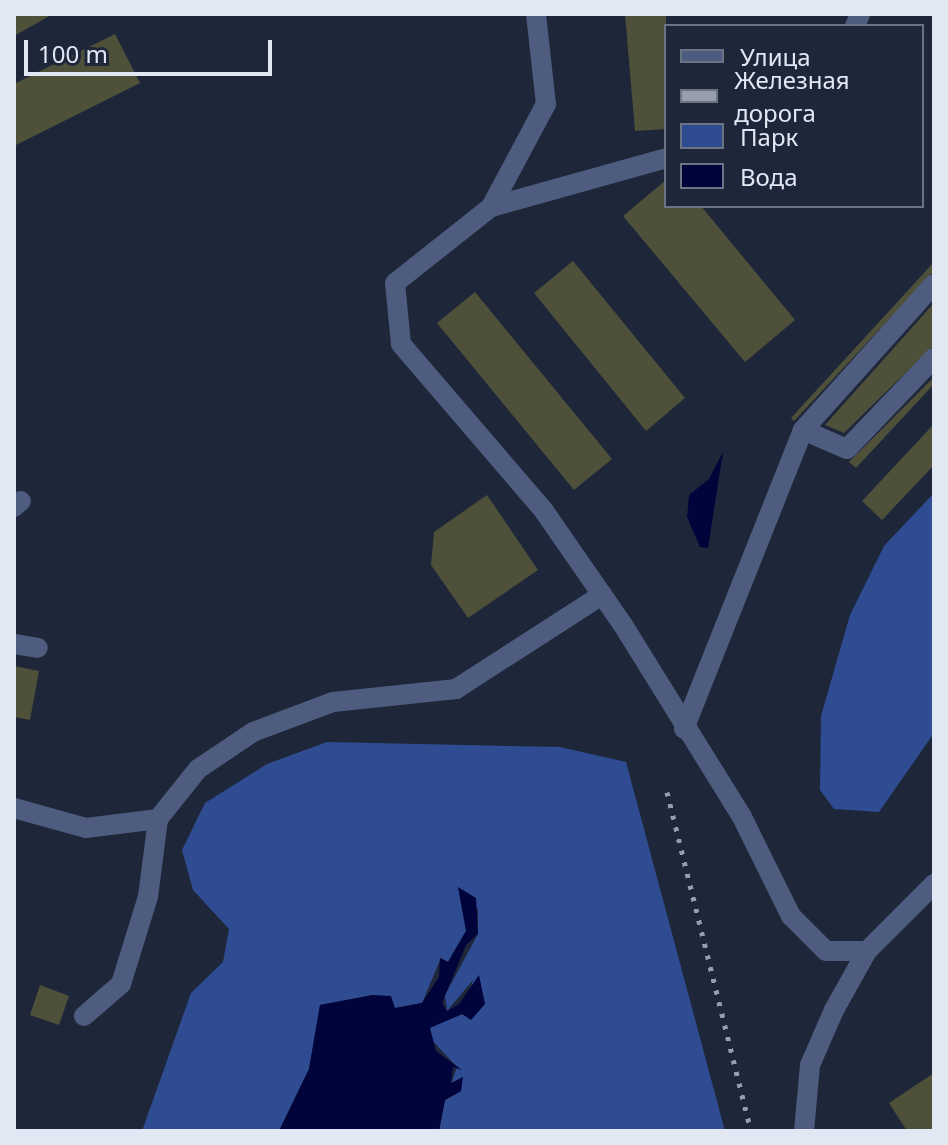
<!DOCTYPE html>
<meta charset="utf-8">
<style>
body{margin:0}
#map{position:relative;width:948px;height:1145px;overflow:hidden;background:#1e2739;font-family:"Noto Sans",sans-serif}
div>[style]{position:absolute}
.green>*{inset:0;background:#2f4c92}
.water>*{inset:0;background:#01043b}
.building>*{inset:0;background:#4f503a}
.minor>*{height:20px;margin:-10px;padding:0 10px;transform-origin:10px;border-radius:10px;background:#4e5d7f}
.rail>*{height:5px;margin-top:-2.5px;transform-origin:0;background:repeating-linear-gradient(90deg,#969dab 0 4px,transparent 0 12px)}
span{translate:-50% -50%;white-space:nowrap;text-align:center;line-height:1.15;-webkit-text-stroke:6px #1e2739;paint-order:stroke}
.frame{position:absolute;inset:0;border:16px solid #e1e7f3;pointer-events:none}
.legend{position:absolute;left:664px;top:24px;width:260px;height:184px;box-sizing:border-box;background:#1e2739;border:2px solid #6c7483;margin:0;padding:10px 14px;list-style:none;font-size:24px;color:#e1e7f3}
.legend li{display:flex;align-items:center;gap:16px;height:40px}
.legend b{width:40px;border:2px solid #6c7483}
.scale{position:absolute;left:24px;top:40px;width:248px;height:36px;box-sizing:border-box;border:4px solid #e1e7f3;border-top:0;padding-left:10px;font-size:24px;line-height:28px;white-space:nowrap;color:#e1e7f3;-webkit-text-stroke:6px #1e2739;paint-order:stroke}
</style>
<div id="map">
<div class="green">
<i style="clip-path:polygon(934px 493px,934px 733px,879px 812px,834px 809px,820px 790px,821px 716px,850px 615px,884px 546px)"></i>
<i style="clip-path:polygon(327px 742px,560px 747px,626px 762px,725px 1131px,439px 1131px,445px 1100px,461px 1091px,462px 1078px,451px 1084px,457px 1067px,429px 1037px,430px 1027px,463px 1014px,473px 980px,447px 1011px,445px 995px,478px 934px,478px 909px,464px 900px,466px 931px,448px 962px,441px 958px,422px 1003px,395px 1008px,373px 995px,320px 1005px,309px 1069px,279px 1131px,142px 1131px,191px 993px,223px 962px,229px 929px,193px 890px,182px 850px,205px 803px,267px 764px)"></i>
</div>
<div class="water">
<i style="clip-path:polygon(723px 452px,708px 548px,700px 547px,687px 517px,689px 495px,709px 479px)"></i>
<i style="clip-path:polygon(458px 887px,476px 898px,478px 934px,466px 945px,442px 1003px,447px 1011px,459px 1004px,479px 975px,485px 1004px,471px 1020px,462px 1014px,430px 1028px,436px 1051px,462px 1070px,453px 1067px,451px 1083px,463px 1077px,461px 1091px,445px 1100px,439px 1131px,279px 1131px,309px 1069px,320px 1005px,373px 995px,391px 996px,395px 1008px,422px 1003px,439px 977px,440px 958px,448px 962px,466px 931px)"></i>
</div>
<div class="building">
<i style="clip-path:polygon(14px 14px,53px 14px,14px 36px)"></i>
<i style="clip-path:polygon(625px 14px,666px 14px,666px 129px,635px 131px)"></i>
<i style="clip-path:polygon(115px 34px,140px 83px,14px 146px,14px 84px)"></i>
<i style="clip-path:polygon(666px 180px,666px 206px,701px 206px,795px 320px,745px 362px,623px 216px)"></i>
<i style="clip-path:polygon(573px 261px,685px 398px,646px 431px,534px 293px)"></i>
<i style="clip-path:polygon(934px 262px,934px 271px,794px 421px,791px 418px)"></i>
<i style="clip-path:polygon(475px 292px,612px 459px,574px 490px,437px 323px)"></i>
<i style="clip-path:polygon(934px 303px,934px 345px,844px 433px,825px 425px)"></i>
<i style="clip-path:polygon(934px 377px,934px 384px,856px 468px,849px 462px)"></i>
<i style="clip-path:polygon(934px 424px,934px 465px,882px 520px,862px 501px)"></i>
<i style="clip-path:polygon(487px 495px,538px 570px,468px 618px,431px 565px,434px 532px)"></i>
<i style="clip-path:polygon(14px 666px,39px 671px,30px 720px,14px 717px)"></i>
<i style="clip-path:polygon(40px 985px,69px 996px,59px 1025px,30px 1015px)"></i>
<i style="clip-path:polygon(934px 1073px,934px 1131px,907px 1131px,889px 1103px)"></i>
</div>
<div class="minor">
<i style="left:536px;top:14px;width:91px;rotate:83.7deg"></i>
<i style="left:546px;top:104px;width:117px;rotate:118.1deg"></i>
<i style="left:491px;top:207px;width:122px;rotate:141.6deg"></i>
<i style="left:395px;top:283px;width:61px;rotate:84.4deg"></i>
<i style="left:401px;top:344px;width:220px;rotate:49.4deg"></i>
<i style="left:544px;top:511px;width:139px;rotate:55.3deg"></i>
<i style="left:623px;top:625px;width:224px;rotate:58.2deg"></i>
<i style="left:741px;top:815px;width:113px;rotate:63.7deg"></i>
<i style="left:791px;top:916px;width:49px;rotate:45deg"></i>
<i style="left:826px;top:951px;width:41px"></i>
<i style="left:855px;top:26px;width:13px;rotate:-67deg"></i>
<i style="left:491px;top:207px;width:182px;rotate:-15.6deg"></i>
<i style="left:803px;top:430px;width:48px;rotate:23.4deg"></i>
<i style="left:847px;top:449px;width:126px;rotate:-46.3deg"></i>
<i style="left:14px;top:507px;width:9px;rotate:-41deg"></i>
<i style="left:14px;top:644px;width:24px;rotate:9deg"></i>
<i style="left:684px;top:729px;width:322px;rotate:-68.3deg"></i>
<i style="left:803px;top:430px;width:196px;rotate:-48.1deg"></i>
<i style="left:14px;top:808px;width:75px;rotate:15.5deg"></i>
<i style="left:86px;top:828px;width:73px;rotate:-7.1deg"></i>
<i style="left:158px;top:819px;width:64px;rotate:-51.3deg"></i>
<i style="left:198px;top:769px;width:66px;rotate:-33.9deg"></i>
<i style="left:253px;top:732px;width:85px;rotate:-20.6deg"></i>
<i style="left:333px;top:702px;width:124px;rotate:-6deg"></i>
<i style="left:456px;top:689px;width:174px;rotate:-32.8deg"></i>
<i style="left:84px;top:1016px;width:49px;rotate:-40.9deg"></i>
<i style="left:121px;top:984px;width:91px;rotate:-72.8deg"></i>
<i style="left:148px;top:897px;width:79px;rotate:-82.7deg"></i>
<i style="left:804px;top:1131px;width:66px;rotate:-84.8deg"></i>
<i style="left:810px;top:1065px;width:60px;rotate:-66.4deg"></i>
<i style="left:834px;top:1010px;width:68px;rotate:-60.8deg"></i>
<i style="left:867px;top:951px;width:95px;rotate:-45deg"></i>
</div>
<div class="rail">
<i style="left:667px;top:792px;width:349px;rotate:76.1deg"></i>
</div>
<div class="frame"></div>
<ul class="legend">
<li><b style="height:10px;background:#4e5d7f"></b>Улица</li>
<li><b style="height:10px;background:#969dab"></b>Железная дорога</li>
<li><b style="height:22px;background:#2f4c92"></b>Парк</li>
<li><b style="height:22px;background:#01043b"></b>Вода</li>
</ul>
<div class="scale">100 m</div>
</div>
